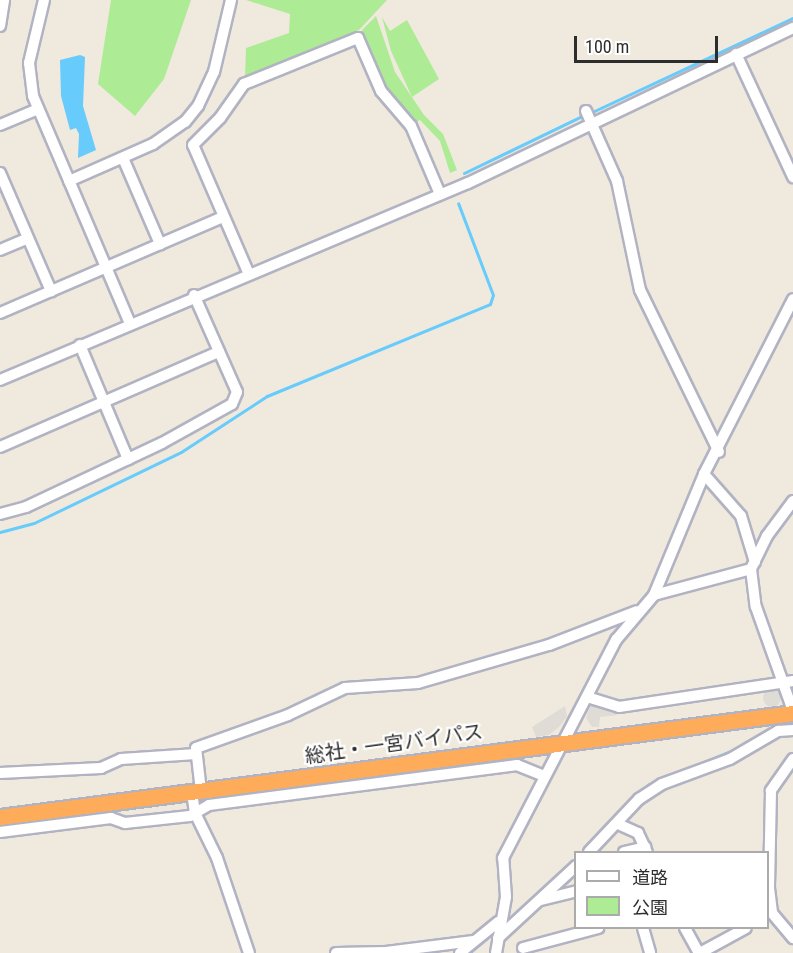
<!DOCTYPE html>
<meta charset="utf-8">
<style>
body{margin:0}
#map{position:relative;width:793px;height:953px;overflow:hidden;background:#f0e9de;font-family:"Roboto Condensed","Noto Sans JP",sans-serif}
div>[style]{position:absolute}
.green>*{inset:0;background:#adeb95}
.plaza>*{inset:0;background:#dfdcd6}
.round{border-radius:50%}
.water>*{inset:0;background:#67cbfb}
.stream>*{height:3px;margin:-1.5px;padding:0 1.5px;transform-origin:1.5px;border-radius:1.5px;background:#67cbfb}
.roads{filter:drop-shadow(2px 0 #b2b3c2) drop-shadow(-2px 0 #b2b3c2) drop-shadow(0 2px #b2b3c2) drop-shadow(0 -2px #b2b3c2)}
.minor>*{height:10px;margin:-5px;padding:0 5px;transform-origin:5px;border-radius:5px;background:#fff}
.highway>*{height:15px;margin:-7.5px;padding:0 7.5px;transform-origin:7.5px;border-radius:7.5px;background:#ffac5a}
span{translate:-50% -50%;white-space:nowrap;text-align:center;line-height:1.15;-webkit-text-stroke:4.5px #fff;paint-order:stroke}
.street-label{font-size:20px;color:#2d2d2d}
.legend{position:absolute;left:574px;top:851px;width:195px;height:78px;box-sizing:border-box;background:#fff;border:2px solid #ababab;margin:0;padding:8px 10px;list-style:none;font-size:18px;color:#2d2d2d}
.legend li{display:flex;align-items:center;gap:12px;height:30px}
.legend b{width:30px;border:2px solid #ababab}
.scale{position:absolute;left:574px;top:36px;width:144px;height:27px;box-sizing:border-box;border:3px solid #2d2d2d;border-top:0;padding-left:8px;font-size:18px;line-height:21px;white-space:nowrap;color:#2d2d2d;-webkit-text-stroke:4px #fff;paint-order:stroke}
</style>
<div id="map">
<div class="green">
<i style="clip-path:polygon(111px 0,191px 0,164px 79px,135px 116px,98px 84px)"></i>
<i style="clip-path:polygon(246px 0,387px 0,359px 30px,245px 77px,246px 48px,289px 33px,290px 14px)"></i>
<i style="clip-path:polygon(376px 16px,395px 72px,424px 115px,443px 134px,457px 170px,450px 173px,440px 141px,420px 120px,414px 123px,385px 88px,362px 30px)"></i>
<i style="clip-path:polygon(382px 17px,390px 31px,407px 20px,439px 79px,412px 97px,391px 51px)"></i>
</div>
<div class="plaza">
<i class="round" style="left:763px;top:689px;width:18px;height:18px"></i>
<i style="clip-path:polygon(591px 704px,616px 711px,617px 715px,600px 717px,599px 727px,592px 727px,586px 718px)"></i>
<i style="clip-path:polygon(565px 706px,567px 716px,560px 726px,549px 735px,536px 737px,532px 727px)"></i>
</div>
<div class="water">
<i style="clip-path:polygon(80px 55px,85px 57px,83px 106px,96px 150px,78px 158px,79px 134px,76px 128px,70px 130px,61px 96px,60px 60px)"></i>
</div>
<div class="stream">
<i style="left:590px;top:113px;width:224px;rotate:-25.1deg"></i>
<i style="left:464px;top:173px;width:133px;rotate:-25.8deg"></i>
<i style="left:0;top:532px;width:35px;rotate:-15deg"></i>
<i style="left:34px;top:523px;width:163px;rotate:-25.8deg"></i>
<i style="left:181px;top:452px;width:103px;rotate:-33.1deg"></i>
<i style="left:267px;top:396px;width:241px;rotate:-22.4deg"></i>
<i style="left:490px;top:304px;width:9px;rotate:-72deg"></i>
<i style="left:493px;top:295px;width:98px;rotate:-110.8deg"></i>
<i style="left:601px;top:831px;width:66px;rotate:-44.4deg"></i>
<i style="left:648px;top:785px;width:87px;rotate:-22.4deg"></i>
<i style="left:570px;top:865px;width:8px;rotate:-45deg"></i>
<i style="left:505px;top:923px;width:30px;rotate:-40deg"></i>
<i style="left:469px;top:953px;width:34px;rotate:-40deg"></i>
</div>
<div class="roads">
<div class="minor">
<i style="left:44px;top:0;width:65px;rotate:103.4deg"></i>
<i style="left:29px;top:63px;width:33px;rotate:83deg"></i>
<i style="left:33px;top:96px;width:247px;rotate:66.9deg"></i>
<i style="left:0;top:26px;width:26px;rotate:-81deg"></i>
<i style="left:736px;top:54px;width:136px;rotate:65.1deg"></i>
<i style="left:586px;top:111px;width:77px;rotate:66.1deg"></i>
<i style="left:617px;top:181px;width:111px;rotate:78.1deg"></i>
<i style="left:640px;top:290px;width:180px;rotate:64deg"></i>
<i style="left:0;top:125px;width:41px;rotate:-22.8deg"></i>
<i style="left:123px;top:158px;width:94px;rotate:66.7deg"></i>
<i style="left:0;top:173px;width:129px;rotate:66.6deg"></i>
<i style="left:69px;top:181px;width:92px;rotate:-23.8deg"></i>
<i style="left:153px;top:144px;width:39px;rotate:-35deg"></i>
<i style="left:185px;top:122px;width:21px;rotate:-51deg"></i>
<i style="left:198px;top:106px;width:38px;rotate:-65deg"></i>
<i style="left:214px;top:72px;width:74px;rotate:-76.7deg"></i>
<i style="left:0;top:250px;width:30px;rotate:-23deg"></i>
<i style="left:248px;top:272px;width:138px;rotate:-113.4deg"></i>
<i style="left:193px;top:145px;width:38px;rotate:-45deg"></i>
<i style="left:220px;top:118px;width:42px;rotate:-54.8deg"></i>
<i style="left:244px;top:84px;width:123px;rotate:-22deg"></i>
<i style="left:358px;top:38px;width:58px;rotate:66.5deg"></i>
<i style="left:381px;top:91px;width:46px;rotate:49.4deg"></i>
<i style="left:411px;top:126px;width:74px;rotate:66.9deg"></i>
<i style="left:0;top:313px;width:243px;rotate:-23.3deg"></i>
<i style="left:80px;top:345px;width:124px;rotate:67.2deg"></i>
<i style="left:0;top:380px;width:508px;rotate:-22.83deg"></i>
<i style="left:468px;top:183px;width:360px;rotate:-25.5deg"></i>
<i style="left:0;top:447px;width:239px;rotate:-23.5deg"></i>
<i style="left:704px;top:474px;width:56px;rotate:48.6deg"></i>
<i style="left:741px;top:516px;width:48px;rotate:73.1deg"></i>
<i style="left:793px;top:501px;width:44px;rotate:126.6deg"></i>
<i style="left:767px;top:536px;width:37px;rotate:116deg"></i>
<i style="left:751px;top:569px;width:38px;rotate:83deg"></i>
<i style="left:756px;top:607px;width:110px;rotate:70.4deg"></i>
<i style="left:0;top:514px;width:27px;rotate:-15deg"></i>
<i style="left:26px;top:507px;width:150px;rotate:-25.2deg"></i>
<i style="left:162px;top:443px;width:80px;rotate:-29.1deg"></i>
<i style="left:232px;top:404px;width:13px;rotate:-67deg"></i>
<i style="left:237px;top:392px;width:106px;rotate:-113.9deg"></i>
<i style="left:654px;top:595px;width:131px;rotate:-67.5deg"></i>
<i style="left:704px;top:474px;width:196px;rotate:-63deg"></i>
<i style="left:587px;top:697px;width:34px;rotate:17deg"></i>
<i style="left:619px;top:707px;width:176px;rotate:-8.5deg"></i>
<i style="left:793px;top:759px;width:39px;rotate:125deg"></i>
<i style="left:771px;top:791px;width:97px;rotate:91.2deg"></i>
<i style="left:769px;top:888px;width:25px;rotate:83deg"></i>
<i style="left:772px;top:913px;width:33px;rotate:50deg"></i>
<i style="left:0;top:773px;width:101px;rotate:-2.8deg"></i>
<i style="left:101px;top:768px;width:22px;rotate:-24deg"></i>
<i style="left:121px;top:759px;width:75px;rotate:-3.8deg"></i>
<i style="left:201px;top:791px;width:43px;rotate:-96.6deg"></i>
<i style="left:196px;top:748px;width:98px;rotate:-19.7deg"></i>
<i style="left:288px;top:715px;width:63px;rotate:-25.3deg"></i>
<i style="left:345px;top:688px;width:73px;rotate:-3.9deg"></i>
<i style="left:418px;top:683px;width:136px;rotate:-16.2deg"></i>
<i style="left:549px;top:645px;width:94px;rotate:-21.1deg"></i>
<i style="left:192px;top:792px;width:21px;rotate:82deg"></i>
<i style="left:195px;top:813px;width:50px;rotate:63.9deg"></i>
<i style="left:217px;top:858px;width:100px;rotate:71.4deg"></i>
<i style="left:618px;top:824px;width:22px;rotate:24deg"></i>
<i style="left:638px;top:833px;width:21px;rotate:65deg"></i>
<i style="left:0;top:832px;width:112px;rotate:-7.2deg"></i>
<i style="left:111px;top:818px;width:15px;rotate:20deg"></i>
<i style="left:125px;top:823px;width:65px;rotate:-6.1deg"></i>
<i style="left:190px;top:816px;width:22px;rotate:-30deg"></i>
<i style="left:209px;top:805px;width:311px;rotate:-7.4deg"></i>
<i style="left:517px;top:765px;width:29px;rotate:22deg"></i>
<i style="left:589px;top:852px;width:73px;rotate:-46.7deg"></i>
<i style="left:639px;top:799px;width:27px;rotate:-33deg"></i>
<i style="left:662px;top:784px;width:72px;rotate:-20.2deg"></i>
<i style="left:730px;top:759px;width:56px;rotate:-30.3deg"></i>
<i style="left:778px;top:731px;width:15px;rotate:-4deg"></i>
<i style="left:624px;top:852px;width:22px;rotate:-13deg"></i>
<i style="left:541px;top:900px;width:36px;rotate:-14deg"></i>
<i style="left:643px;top:928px;width:26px;rotate:74deg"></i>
<i style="left:685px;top:928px;width:29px;rotate:61deg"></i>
<i style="left:498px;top:938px;width:106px;rotate:-42.7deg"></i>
<i style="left:523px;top:948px;width:78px;rotate:-14.9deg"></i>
<i style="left:336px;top:953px;width:50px;rotate:-1.1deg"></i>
<i style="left:386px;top:952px;width:88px;rotate:-7.2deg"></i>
<i style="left:460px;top:953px;width:49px;rotate:-39.2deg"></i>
<i style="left:496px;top:953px;width:57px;rotate:-79.9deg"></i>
<i style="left:506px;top:897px;width:39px;rotate:-94deg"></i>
<i style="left:503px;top:858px;width:246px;rotate:-62.6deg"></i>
<i style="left:616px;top:640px;width:59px;rotate:-49.8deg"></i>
<i style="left:654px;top:595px;width:100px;rotate:-15deg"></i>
<i style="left:700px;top:953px;width:52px;rotate:-28.5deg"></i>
</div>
<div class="highway">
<i style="left:0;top:817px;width:800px;rotate:-7.47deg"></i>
</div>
</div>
<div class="street-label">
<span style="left:394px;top:744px;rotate:-8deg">総社・一宮バイパス</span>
</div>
<ul class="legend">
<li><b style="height:8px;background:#fff"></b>道路</li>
<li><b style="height:16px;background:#adeb95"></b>公園</li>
</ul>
<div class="scale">100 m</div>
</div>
